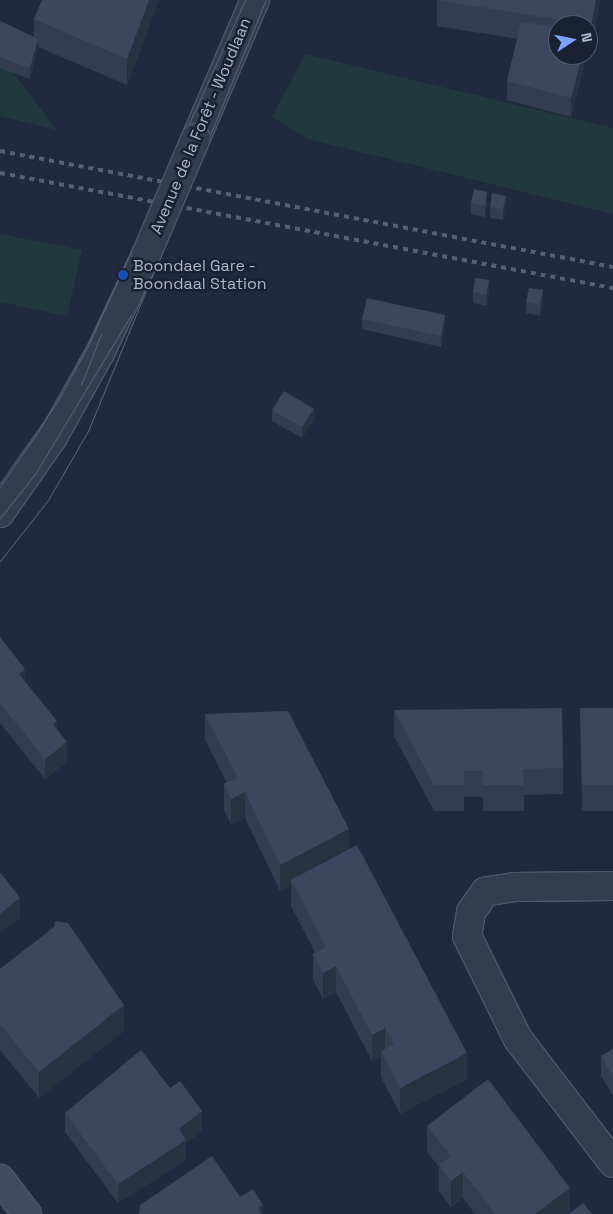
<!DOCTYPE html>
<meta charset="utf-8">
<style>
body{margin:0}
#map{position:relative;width:613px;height:1214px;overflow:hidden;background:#20293e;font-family:"Space Grotesk",sans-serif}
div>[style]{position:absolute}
.green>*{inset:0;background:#22383f}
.roads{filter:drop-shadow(1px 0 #4f5668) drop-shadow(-1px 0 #4f5668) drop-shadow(0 1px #4f5668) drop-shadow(0 -1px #4f5668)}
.street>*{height:28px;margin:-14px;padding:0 14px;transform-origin:14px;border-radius:14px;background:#343c4d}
.secondary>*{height:28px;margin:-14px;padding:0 14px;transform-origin:14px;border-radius:14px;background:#424a61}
.tram>*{height:1px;margin:-0.5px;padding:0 0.5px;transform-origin:0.5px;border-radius:0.5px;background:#565f75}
.rail>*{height:4px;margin-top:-2px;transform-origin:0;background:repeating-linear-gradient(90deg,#565f75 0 5px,transparent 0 10px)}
.bridges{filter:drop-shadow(1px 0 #4f5668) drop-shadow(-1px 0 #4f5668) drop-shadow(0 1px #4f5668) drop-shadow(0 -1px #4f5668)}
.street-bridge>*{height:28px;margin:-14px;padding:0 14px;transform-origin:14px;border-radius:14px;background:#343c4d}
.wall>*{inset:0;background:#343d50}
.shaded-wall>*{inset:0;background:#2a3241}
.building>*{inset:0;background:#3c475d}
.dots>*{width:14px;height:14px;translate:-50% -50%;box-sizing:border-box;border:2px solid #192132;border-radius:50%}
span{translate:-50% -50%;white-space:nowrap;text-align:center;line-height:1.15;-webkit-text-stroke:5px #192132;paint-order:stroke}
.street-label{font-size:16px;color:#afb6c9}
.poi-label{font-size:16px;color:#afb6c9}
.left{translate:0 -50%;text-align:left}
.north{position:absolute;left:548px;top:15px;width:50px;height:50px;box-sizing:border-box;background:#192132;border:1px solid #555d6e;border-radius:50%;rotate:79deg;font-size:14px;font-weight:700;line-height:20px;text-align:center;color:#afb6c9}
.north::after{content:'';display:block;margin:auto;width:18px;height:22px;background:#7fa1ff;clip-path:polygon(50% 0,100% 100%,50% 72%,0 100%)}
</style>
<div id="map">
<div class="green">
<i style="clip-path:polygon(305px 54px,613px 128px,613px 214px,308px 139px,272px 117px)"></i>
<i style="clip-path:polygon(0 55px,7px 65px,57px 130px,0 116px)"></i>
<i style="clip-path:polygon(0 234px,82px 250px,67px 316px,0 302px)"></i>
</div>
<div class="roads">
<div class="street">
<i style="left:196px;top:138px;width:150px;rotate:-66.9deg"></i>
<i style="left:0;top:513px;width:93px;rotate:-55.1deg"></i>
<i style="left:53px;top:437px;width:98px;rotate:-60.8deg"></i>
<i style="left:101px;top:351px;width:106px;rotate:-64.9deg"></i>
<i style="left:613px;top:886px;width:98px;rotate:179.4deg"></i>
<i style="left:515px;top:887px;width:30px;rotate:171deg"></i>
<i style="left:485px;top:892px;width:24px;rotate:125deg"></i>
<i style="left:471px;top:912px;width:24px;rotate:99deg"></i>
<i style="left:467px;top:936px;width:115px;rotate:63.7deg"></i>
<i style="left:518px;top:1039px;width:156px;rotate:52.5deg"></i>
</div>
<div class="secondary">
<i style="left:0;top:1179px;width:44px;rotate:52.4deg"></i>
</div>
</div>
<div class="tram">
<i style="left:81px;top:385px;width:55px;rotate:-68.6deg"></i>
<i style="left:0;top:483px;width:97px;rotate:-54.7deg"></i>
<i style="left:56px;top:404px;width:66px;rotate:-61.1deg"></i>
<i style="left:88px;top:346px;width:380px;rotate:-65.6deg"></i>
<i style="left:0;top:518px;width:56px;rotate:-51.5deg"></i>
<i style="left:35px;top:474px;width:186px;rotate:-58.9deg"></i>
<i style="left:0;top:561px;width:78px;rotate:-51.8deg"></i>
<i style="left:48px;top:500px;width:80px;rotate:-59.9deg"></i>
<i style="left:88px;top:431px;width:466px;rotate:-67.6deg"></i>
</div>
<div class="rail">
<i style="left:0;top:151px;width:624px;rotate:10.72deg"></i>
<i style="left:0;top:173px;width:624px;rotate:10.63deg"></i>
</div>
<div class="bridges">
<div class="street-bridge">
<i style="left:146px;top:255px;width:127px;rotate:-66.9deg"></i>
</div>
</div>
<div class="wall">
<i style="clip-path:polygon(42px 0,159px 0,127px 85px,38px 47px,38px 50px,30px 79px,0 68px,0 21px,34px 37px,34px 19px)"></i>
<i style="clip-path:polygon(437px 0,600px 0,591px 51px,588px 51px,588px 52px,588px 25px,558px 25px,558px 55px,587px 55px,571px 117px,507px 100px,507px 81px,517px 39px,437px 26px)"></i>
<i style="clip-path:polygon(471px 203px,487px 203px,485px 217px,471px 214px)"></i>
<i style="clip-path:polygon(506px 206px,503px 220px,490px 218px,490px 207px)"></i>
<i style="clip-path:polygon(489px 291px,486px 306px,473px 303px,473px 292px)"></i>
<i style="clip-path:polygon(543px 301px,540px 316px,526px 313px,526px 302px)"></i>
<i style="clip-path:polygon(362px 319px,445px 326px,441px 347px,362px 329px)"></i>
<i style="clip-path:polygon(272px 410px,314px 420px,302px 438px,272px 421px)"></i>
<i style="clip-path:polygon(0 637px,25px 682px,57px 729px,67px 762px,45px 779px,0 723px)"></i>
<i style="clip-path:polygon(580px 708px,613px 708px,613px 811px,582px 811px)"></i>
<i style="clip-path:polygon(394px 710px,563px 768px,563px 794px,524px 795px,524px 811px,483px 811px,483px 797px,464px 797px,464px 811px,434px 811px,394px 736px)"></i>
<i style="clip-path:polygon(205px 714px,349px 849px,467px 1079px,400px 1114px,381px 1077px,381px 1057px,372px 1061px,336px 992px,323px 999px,313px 980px,313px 954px,315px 952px,291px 906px,291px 885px,280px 891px,245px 818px,231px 825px,224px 810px,224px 784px,227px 783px,205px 740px)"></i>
<i style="clip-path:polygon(0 969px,124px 1031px,39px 1098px,0 1050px)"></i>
<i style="clip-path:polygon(613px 1049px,613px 1096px,601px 1076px,601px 1056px)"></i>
<i style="clip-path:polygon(65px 1113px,202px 1131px,186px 1143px,186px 1160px,118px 1203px,65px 1132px)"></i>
<i style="clip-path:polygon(427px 1126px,570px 1213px,592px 1214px,475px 1214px,463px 1198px,451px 1207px,439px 1191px,439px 1167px,427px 1152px)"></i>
</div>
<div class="shaded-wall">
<i style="clip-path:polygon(149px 0,159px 0,127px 85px,127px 59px)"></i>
<i style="clip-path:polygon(596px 0,600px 0,591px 51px,591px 25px)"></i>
<i style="clip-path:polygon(38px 39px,38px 50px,30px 79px,30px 68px)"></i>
<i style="clip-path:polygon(582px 55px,587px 55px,571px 117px,571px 98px)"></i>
<i style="clip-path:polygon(487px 192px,487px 203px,485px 217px,485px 206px)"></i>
<i style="clip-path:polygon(506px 196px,506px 206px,503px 220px,503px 209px)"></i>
<i style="clip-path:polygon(489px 280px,489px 291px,486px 306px,486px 295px)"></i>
<i style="clip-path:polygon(543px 290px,543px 301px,540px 316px,540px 305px)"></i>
<i style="clip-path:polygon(445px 315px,445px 326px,441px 347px,441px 336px)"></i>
<i style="clip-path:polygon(314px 409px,314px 420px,302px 438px,302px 427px)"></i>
<i style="clip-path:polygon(25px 669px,25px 689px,19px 674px)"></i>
<i style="clip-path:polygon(57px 721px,57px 741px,53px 724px)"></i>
<i style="clip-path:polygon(67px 742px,67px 762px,45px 779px,45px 759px)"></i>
<i style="clip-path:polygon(245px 792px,245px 818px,231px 825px,231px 799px)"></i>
<i style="clip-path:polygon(349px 829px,349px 855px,291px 880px,291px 885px,280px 891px,280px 865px)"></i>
<i style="clip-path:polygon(20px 898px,20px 918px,0 933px,0 914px)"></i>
<i style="clip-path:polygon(336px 966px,336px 992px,323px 999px,323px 973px)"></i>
<i style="clip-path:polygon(124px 1005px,124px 1031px,39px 1098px,39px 1072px)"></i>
<i style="clip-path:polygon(385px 1028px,385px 1054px,381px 1051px,381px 1057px,372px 1061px,372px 1035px)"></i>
<i style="clip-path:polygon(467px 1053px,467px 1079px,400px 1114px,400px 1088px)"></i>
<i style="clip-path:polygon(202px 1111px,202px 1131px,186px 1143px,186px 1160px,118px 1203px,118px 1184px,179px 1129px)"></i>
<i style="clip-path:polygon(463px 1172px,463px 1198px,451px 1207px,451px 1181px)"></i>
<i style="clip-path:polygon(570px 1188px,570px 1214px,535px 1214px)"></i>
<i style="clip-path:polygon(263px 1205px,263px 1214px,258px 1214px,258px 1208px)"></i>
</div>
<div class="building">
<i style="clip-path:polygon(42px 0,149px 0,127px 59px,34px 19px)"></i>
<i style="clip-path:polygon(437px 0,596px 0,591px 25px)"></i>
<i style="clip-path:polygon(0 21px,38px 39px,30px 68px,0 57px)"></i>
<i style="clip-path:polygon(521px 22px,558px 27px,558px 55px,582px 55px,571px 98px,507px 81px)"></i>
<i style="clip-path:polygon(474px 189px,487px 192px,485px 206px,471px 203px)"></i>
<i style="clip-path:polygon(492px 193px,506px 196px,503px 209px,490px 207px)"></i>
<i style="clip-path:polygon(475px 278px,489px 280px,486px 295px,473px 292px)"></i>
<i style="clip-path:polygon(529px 288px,543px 290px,540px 305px,526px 302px)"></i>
<i style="clip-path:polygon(367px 298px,445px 315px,441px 336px,362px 319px)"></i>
<i style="clip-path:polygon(284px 391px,314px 409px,302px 427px,272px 410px)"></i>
<i style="clip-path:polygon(0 637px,25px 669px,19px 674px,57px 721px,53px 724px,67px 742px,45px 759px,0 703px)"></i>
<i style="clip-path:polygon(562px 708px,563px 768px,523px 769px,524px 785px,483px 785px,483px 771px,464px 771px,464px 785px,434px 785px,394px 710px)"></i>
<i style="clip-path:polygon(580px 708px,613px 708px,613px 785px,582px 785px)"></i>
<i style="clip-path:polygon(288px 711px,349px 829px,280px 865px,245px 792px,231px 799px,224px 784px,238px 778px,205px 714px)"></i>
<i style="clip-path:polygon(357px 845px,467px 1053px,400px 1088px,381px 1051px,394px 1044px,385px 1028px,372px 1035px,336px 966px,323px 973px,313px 954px,326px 947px,291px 880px)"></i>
<i style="clip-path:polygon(1px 873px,20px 898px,0 914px,0 874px)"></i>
<i style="clip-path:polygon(55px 921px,68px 923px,124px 1005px,39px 1072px,0 1024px,0 969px,54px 927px)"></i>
<i style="clip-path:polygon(613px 1049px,613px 1077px,601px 1056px)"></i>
<i style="clip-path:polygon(141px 1050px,170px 1088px,180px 1081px,202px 1111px,179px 1129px,186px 1140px,118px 1184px,65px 1113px)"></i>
<i style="clip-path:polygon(488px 1079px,570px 1188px,535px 1214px,495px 1214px,463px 1172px,451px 1181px,439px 1165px,451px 1156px,427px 1126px)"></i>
<i style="clip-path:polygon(212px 1156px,240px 1197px,253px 1189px,263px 1205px,258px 1208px,262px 1214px,139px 1214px,140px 1205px)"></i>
<i style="clip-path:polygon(583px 1203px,592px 1214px,569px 1214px)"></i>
</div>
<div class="dots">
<i style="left:123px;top:275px;background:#1a4fb4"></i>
</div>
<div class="street-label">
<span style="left:201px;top:126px;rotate:-67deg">Avenue de la Forêt - Woudlaan</span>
</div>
<div class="poi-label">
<span class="left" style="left:133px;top:275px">Boondael Gare -<br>Boondaal Station</span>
</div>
<div class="north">N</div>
</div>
